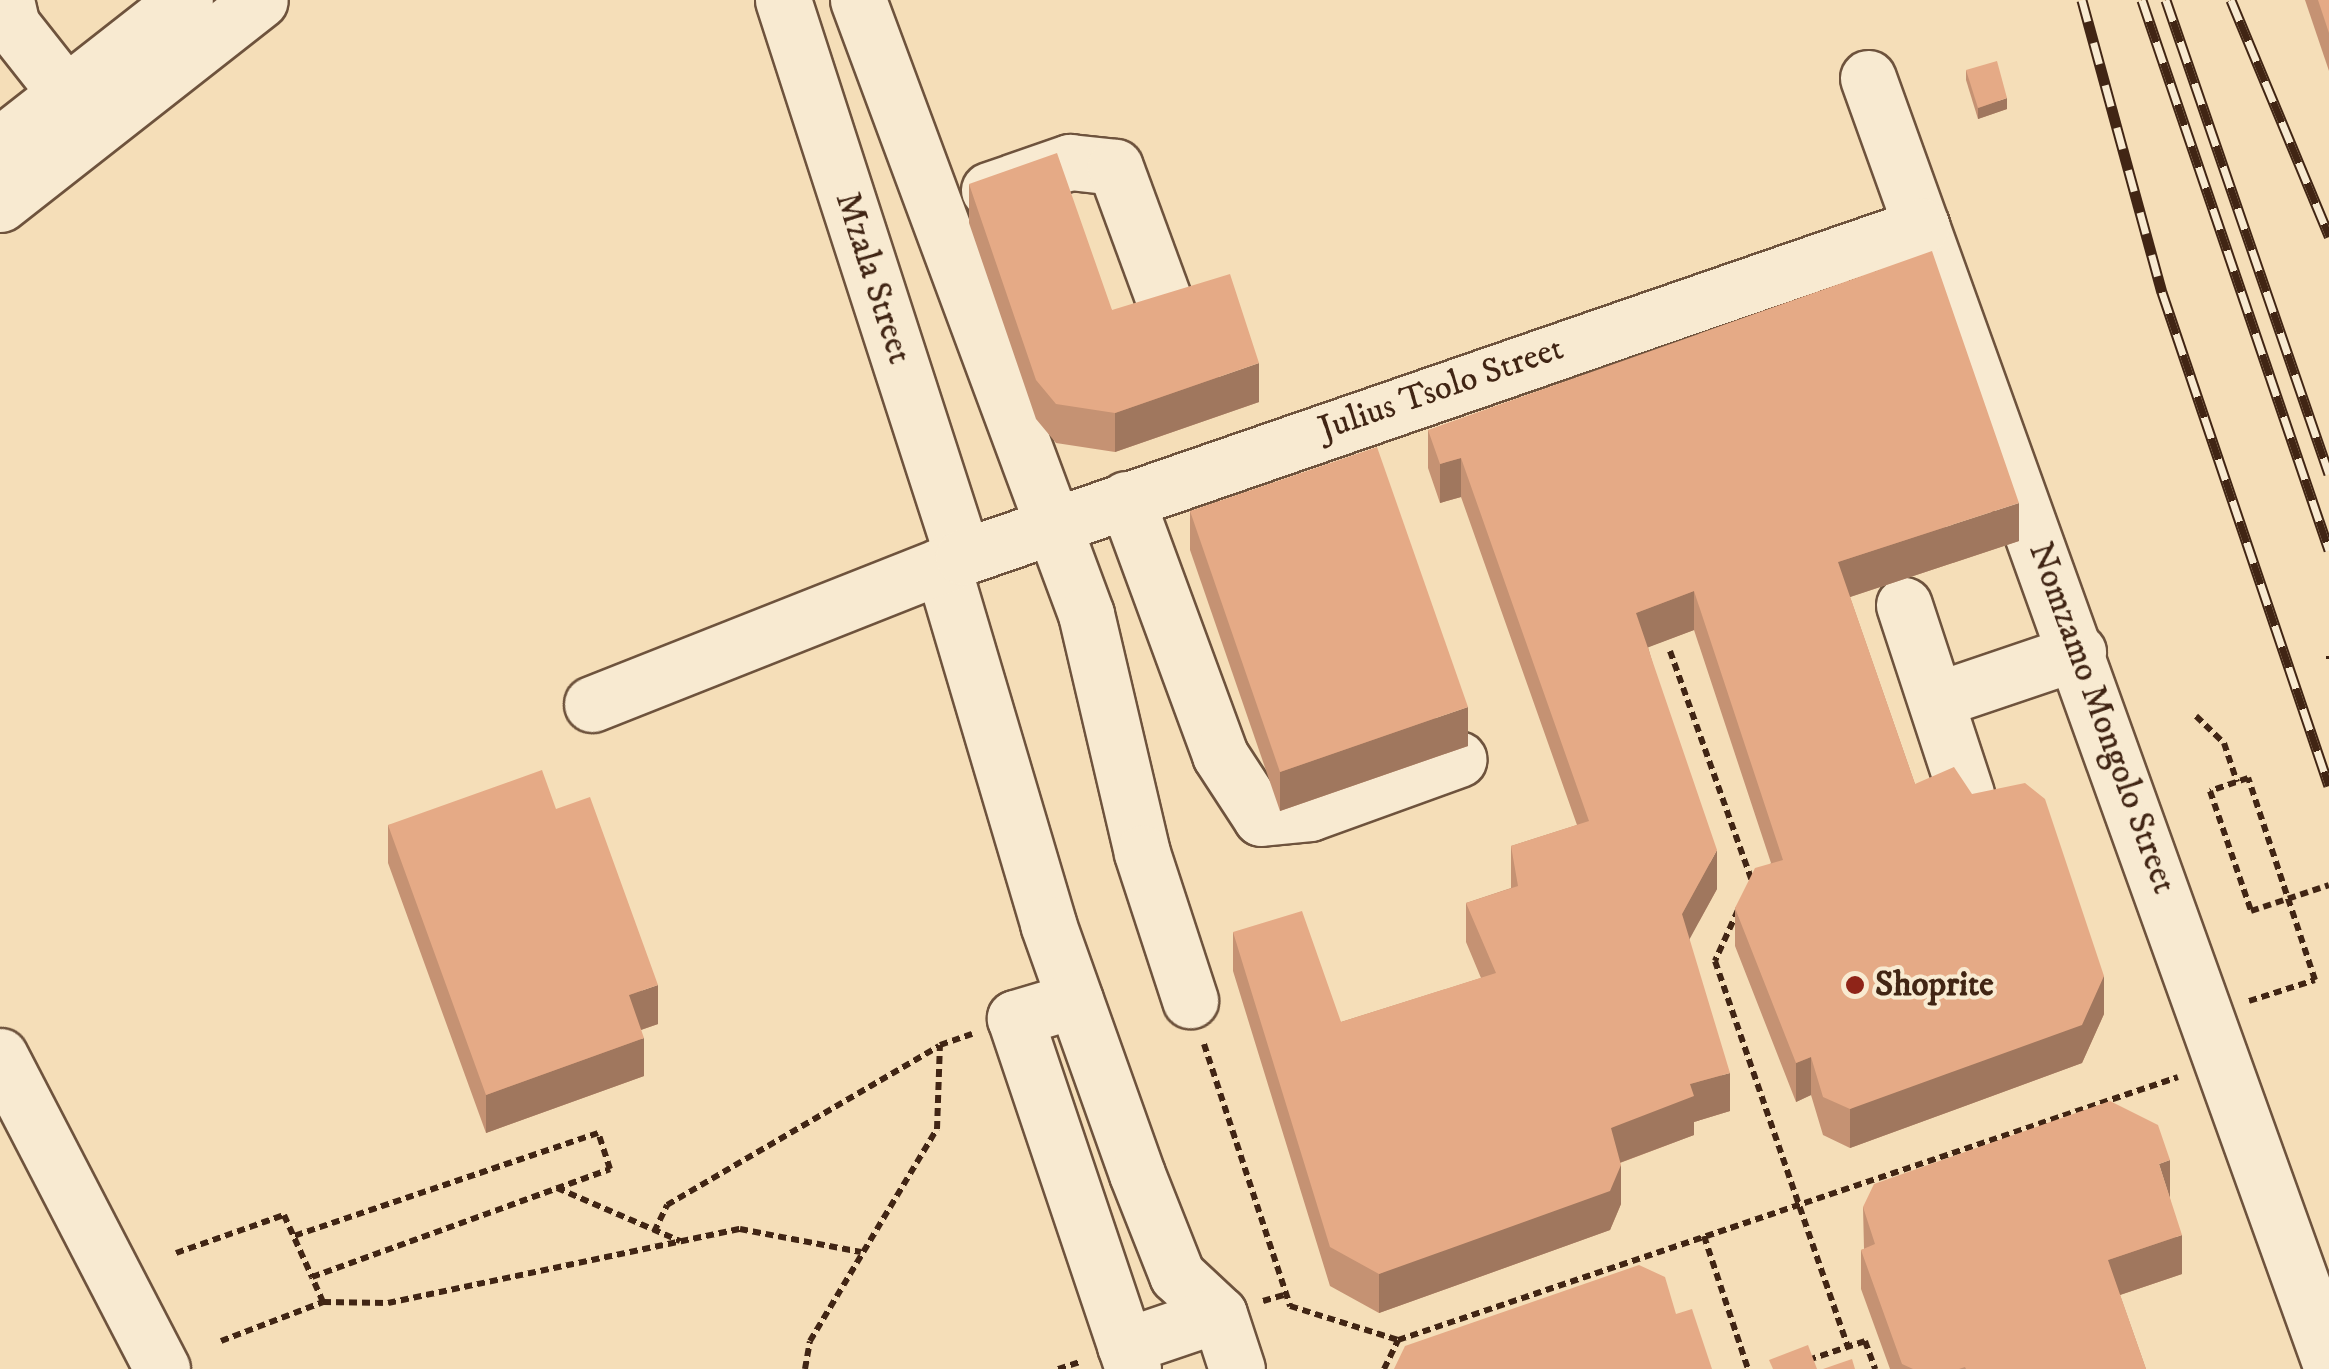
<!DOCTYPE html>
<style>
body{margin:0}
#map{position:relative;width:2329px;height:1369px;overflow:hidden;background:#f5deb8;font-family:"IM FELL DW Pica",serif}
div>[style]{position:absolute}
.path>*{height:6px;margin-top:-3px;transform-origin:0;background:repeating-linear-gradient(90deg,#412514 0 8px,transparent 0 13px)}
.roads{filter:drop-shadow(2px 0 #6e533d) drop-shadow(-2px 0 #6e533d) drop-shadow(0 2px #6e533d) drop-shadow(0 -2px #6e533d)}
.minor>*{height:55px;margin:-27.5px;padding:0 27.5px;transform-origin:27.5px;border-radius:27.5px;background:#f8ead1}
.rail>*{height:11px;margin-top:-5.5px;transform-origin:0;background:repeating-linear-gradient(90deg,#f8ead1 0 22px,#412514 0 44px);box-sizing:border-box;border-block:2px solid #412514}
.path-bridge>*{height:6px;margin-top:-3px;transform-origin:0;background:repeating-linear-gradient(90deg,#412514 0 8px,transparent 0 13px)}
.wall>*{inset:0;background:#c59273}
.shaded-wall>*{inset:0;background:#a0775e}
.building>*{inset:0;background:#e5aa86}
.dots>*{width:28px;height:28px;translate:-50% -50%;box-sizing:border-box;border:5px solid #f8ead1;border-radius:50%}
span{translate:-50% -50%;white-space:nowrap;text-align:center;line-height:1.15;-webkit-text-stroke:8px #f8ead1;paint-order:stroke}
.street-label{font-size:35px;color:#412514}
.poi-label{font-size:35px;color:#412514;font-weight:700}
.left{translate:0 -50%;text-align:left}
</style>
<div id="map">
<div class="path">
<i style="left:1670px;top:651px;width:244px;rotate:70.4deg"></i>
<i style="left:2329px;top:656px;width:3px;rotate:90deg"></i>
<i style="left:2196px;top:716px;width:39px;rotate:44deg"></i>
<i style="left:2224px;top:743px;width:41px;rotate:71.6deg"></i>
<i style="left:1738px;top:910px;width:56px;rotate:114.3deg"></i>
<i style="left:1715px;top:961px;width:408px;rotate:71deg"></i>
<i style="left:2249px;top:1001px;width:69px;rotate:-17.7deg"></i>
<i style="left:2315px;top:980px;width:213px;rotate:-108.3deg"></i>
<i style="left:2248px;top:778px;width:40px;rotate:161.1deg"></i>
<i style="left:2210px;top:791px;width:127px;rotate:71.1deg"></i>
<i style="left:1204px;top:1044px;width:276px;rotate:71.8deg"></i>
<i style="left:1290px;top:1306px;width:113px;rotate:17.5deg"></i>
<i style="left:557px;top:1188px;width:134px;rotate:23.3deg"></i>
<i style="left:654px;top:1232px;width:30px;rotate:-64deg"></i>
<i style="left:667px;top:1205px;width:315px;rotate:-30.3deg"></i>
<i style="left:1704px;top:1236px;width:140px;rotate:71.7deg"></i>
<i style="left:176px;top:1253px;width:114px;rotate:-19.4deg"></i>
<i style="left:284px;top:1215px;width:68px;rotate:65.7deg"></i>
<i style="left:1263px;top:1301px;width:25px;rotate:-16deg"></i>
<i style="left:323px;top:1302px;width:65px;rotate:0.9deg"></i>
<i style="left:388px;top:1303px;width:360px;rotate:-11.9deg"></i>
<i style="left:740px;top:1229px;width:123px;rotate:10.8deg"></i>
<i style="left:221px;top:1341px;width:109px;rotate:-20.9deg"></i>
<i style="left:323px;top:1302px;width:27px;rotate:-114deg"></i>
<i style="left:312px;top:1277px;width:317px;rotate:-19.9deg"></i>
<i style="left:610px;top:1169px;width:38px;rotate:-108deg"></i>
<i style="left:598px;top:1133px;width:322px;rotate:161.3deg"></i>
<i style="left:1808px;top:1360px;width:60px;rotate:-18.4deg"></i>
<i style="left:1865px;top:1341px;width:30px;rotate:70deg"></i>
<i style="left:805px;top:1369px;width:28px;rotate:-80deg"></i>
<i style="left:810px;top:1341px;width:247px;rotate:-59.1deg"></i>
<i style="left:937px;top:1129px;width:84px;rotate:-88deg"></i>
<i style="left:940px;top:1045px;width:34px;rotate:-19deg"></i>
<i style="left:1058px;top:1369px;width:25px;rotate:-18deg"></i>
<i style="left:1384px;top:1369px;width:32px;rotate:-64deg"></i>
<i style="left:1398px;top:1340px;width:823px;rotate:-18.63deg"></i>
</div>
<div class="roads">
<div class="minor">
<i style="left:6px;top:0;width:26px;rotate:77deg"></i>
<i style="left:12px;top:25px;width:85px;rotate:51.7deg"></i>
<i style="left:783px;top:0;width:585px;rotate:72.09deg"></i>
<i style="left:858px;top:0;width:655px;rotate:69.63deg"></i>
<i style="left:1086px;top:614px;width:245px;rotate:76.8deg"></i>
<i style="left:1142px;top:853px;width:155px;rotate:71.9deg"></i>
<i style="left:1868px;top:78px;width:1362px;rotate:70.22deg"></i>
<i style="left:0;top:145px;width:235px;rotate:-38.1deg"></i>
<i style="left:989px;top:190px;width:86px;rotate:-19.1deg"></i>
<i style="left:1070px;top:162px;width:45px;rotate:6.3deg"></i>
<i style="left:1115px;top:167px;width:153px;rotate:69.8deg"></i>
<i style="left:0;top:204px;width:330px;rotate:-38.1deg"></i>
<i style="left:1126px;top:499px;width:273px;rotate:69.8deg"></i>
<i style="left:1220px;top:755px;width:75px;rotate:56.9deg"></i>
<i style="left:1261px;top:818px;width:49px;rotate:-5.8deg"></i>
<i style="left:1310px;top:813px;width:158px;rotate:-19.9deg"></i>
<i style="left:942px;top:565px;width:374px;rotate:73.5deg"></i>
<i style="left:1048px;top:924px;width:265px;rotate:70.4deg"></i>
<i style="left:1137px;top:1174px;width:109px;rotate:68.4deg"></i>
<i style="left:1177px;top:1275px;width:57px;rotate:42.9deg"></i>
<i style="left:1904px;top:605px;width:199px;rotate:71.8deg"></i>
<i style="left:1936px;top:700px;width:150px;rotate:-18.7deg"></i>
<i style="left:592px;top:704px;width:399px;rotate:-21.6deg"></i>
<i style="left:963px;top:557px;width:1014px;rotate:-19.06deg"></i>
<i style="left:1075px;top:1000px;width:63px;rotate:163.3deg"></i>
<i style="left:1015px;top:1018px;width:370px;rotate:71.4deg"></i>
<i style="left:0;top:1056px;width:352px;rotate:62.6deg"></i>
<i style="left:1125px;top:1346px;width:99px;rotate:-18.8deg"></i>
<i style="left:1219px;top:1314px;width:58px;rotate:71.9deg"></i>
</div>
</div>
<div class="rail">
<i style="left:2082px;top:0;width:303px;rotate:74.7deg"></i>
<i style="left:2162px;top:292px;width:521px;rotate:71.32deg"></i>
<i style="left:2142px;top:0;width:581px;rotate:71.22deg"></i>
<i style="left:2166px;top:0;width:501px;rotate:71.02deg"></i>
<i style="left:2231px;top:0;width:256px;rotate:67.4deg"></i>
</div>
<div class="path-bridge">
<i style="left:2251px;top:911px;width:82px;rotate:-18.4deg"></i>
</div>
<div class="wall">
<i style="clip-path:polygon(2305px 0,2329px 0,2329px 71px)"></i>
<i style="clip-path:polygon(1966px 70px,2007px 109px,1978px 119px,1966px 80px)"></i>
<i style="clip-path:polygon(969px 184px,1112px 310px,1259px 402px,1115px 452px,1056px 443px,1036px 419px,969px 223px)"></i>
<i style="clip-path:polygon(1428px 430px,2019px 541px,1850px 597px,1915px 784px,2104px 1014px,2082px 1063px,1850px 1148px,1823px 1135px,1811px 1095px,1796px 1102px,1735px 946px,1735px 908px,1771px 863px,1694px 630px,1648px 647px,1717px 889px,1689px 939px,1730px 1111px,1694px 1122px,1694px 1135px,1620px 1163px,1621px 1204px,1610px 1230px,1379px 1313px,1330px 1286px,1233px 971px,1233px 932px,1341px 1022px,1481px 978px,1466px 942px,1466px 903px,1511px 888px,1511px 846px,1577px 825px,1461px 497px,1440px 503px,1428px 468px)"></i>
<i style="clip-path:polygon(1190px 511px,1468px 746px,1280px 811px,1190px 550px)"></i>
<i style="clip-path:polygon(556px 809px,658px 1024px,641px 1030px,644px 1076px,486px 1133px,388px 863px,388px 825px)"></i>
<i style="clip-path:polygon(2170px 1199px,2182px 1274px,2120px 1295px,2146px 1369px,1890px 1369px,1861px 1289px,1861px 1250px,1864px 1249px,1863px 1207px)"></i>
</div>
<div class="shaded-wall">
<i style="clip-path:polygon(2007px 98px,2007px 109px,1978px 119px,1978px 108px)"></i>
<i style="clip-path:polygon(1259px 363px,1259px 402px,1115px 452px,1115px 413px)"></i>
<i style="clip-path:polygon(1461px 458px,1461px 497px,1440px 503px,1440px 464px)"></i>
<i style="clip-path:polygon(2019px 503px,2019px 541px,1838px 601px,1838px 562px)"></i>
<i style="clip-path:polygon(1694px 591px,1694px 630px,1636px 652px,1636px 613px)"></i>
<i style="clip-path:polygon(1468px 707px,1468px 746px,1280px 811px,1280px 772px)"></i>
<i style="clip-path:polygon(1717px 850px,1717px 889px,1682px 953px,1682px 914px)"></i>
<i style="clip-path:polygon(2104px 976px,2104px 1014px,2082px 1063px,1850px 1148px,1850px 1109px)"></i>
<i style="clip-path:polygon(658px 985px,658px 1024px,629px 1034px,629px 995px)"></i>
<i style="clip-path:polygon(644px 1038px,644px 1076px,486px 1133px,486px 1095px)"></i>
<i style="clip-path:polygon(1811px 1057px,1811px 1095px,1796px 1102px,1796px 1063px)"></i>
<i style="clip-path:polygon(1730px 1073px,1730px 1111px,1694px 1122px,1694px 1135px,1611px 1166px,1611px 1128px,1690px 1084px)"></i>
<i style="clip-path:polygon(2170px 1160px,2170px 1199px,2159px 1164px)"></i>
<i style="clip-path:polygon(1621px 1165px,1621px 1204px,1610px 1230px,1379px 1313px,1379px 1274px)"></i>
<i style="clip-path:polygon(2182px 1235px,2182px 1274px,2108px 1299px,2108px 1260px)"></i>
</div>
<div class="building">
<i style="clip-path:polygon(2318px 0,2329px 0,2329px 33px)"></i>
<i style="clip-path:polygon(1997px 61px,2007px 98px,1978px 108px,1966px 70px)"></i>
<i style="clip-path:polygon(1057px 153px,1112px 310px,1230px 274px,1259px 363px,1115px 413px,1056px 404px,1036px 380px,969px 184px)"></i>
<i style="clip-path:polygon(1932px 251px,2019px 503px,1838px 562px,1915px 784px,1954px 767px,1972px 794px,2025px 783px,2045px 799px,2104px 976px,2082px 1025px,1850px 1109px,1823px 1097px,1811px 1057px,1796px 1063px,1735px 908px,1755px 868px,1783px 860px,1694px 591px,1636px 613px,1717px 850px,1682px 914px,1730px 1073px,1690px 1084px,1694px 1096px,1611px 1128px,1621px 1165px,1610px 1191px,1379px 1274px,1330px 1247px,1233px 932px,1302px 911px,1341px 1022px,1496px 973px,1466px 903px,1518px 886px,1511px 846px,1589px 821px,1461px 458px,1440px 464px,1428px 430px)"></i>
<i style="clip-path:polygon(1377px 447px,1468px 707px,1280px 772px,1190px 511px)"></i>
<i style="clip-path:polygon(542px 770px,556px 809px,590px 797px,658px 985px,629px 995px,644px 1038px,486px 1095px,388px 825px)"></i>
<i style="clip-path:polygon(2110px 1101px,2158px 1125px,2170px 1160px,2159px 1164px,2182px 1235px,2108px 1260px,2146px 1369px,1966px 1369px,1965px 1367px,1959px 1369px,1913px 1369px,1902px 1364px,1861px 1250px,1875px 1244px,1863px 1207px,1874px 1184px)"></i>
<i style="clip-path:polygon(1639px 1265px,1665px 1277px,1676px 1314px,1692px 1309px,1712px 1369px,1394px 1369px,1405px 1346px)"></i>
<i style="clip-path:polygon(1808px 1345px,1817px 1369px,1773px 1369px,1769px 1360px)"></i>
<i style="clip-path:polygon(1852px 1359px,1855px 1369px,1823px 1369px)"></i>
</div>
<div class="dots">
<i style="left:1855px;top:985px;background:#8f2418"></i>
</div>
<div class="street-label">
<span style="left:873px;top:278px;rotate:72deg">Mzala Street</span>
<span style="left:1441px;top:389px;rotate:-19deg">Julius Tsolo Street</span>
<span style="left:2102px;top:718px;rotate:70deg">Nomzamo Mongolo Street</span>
</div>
<div class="poi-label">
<span class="left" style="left:1875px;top:985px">Shoprite</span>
</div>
</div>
